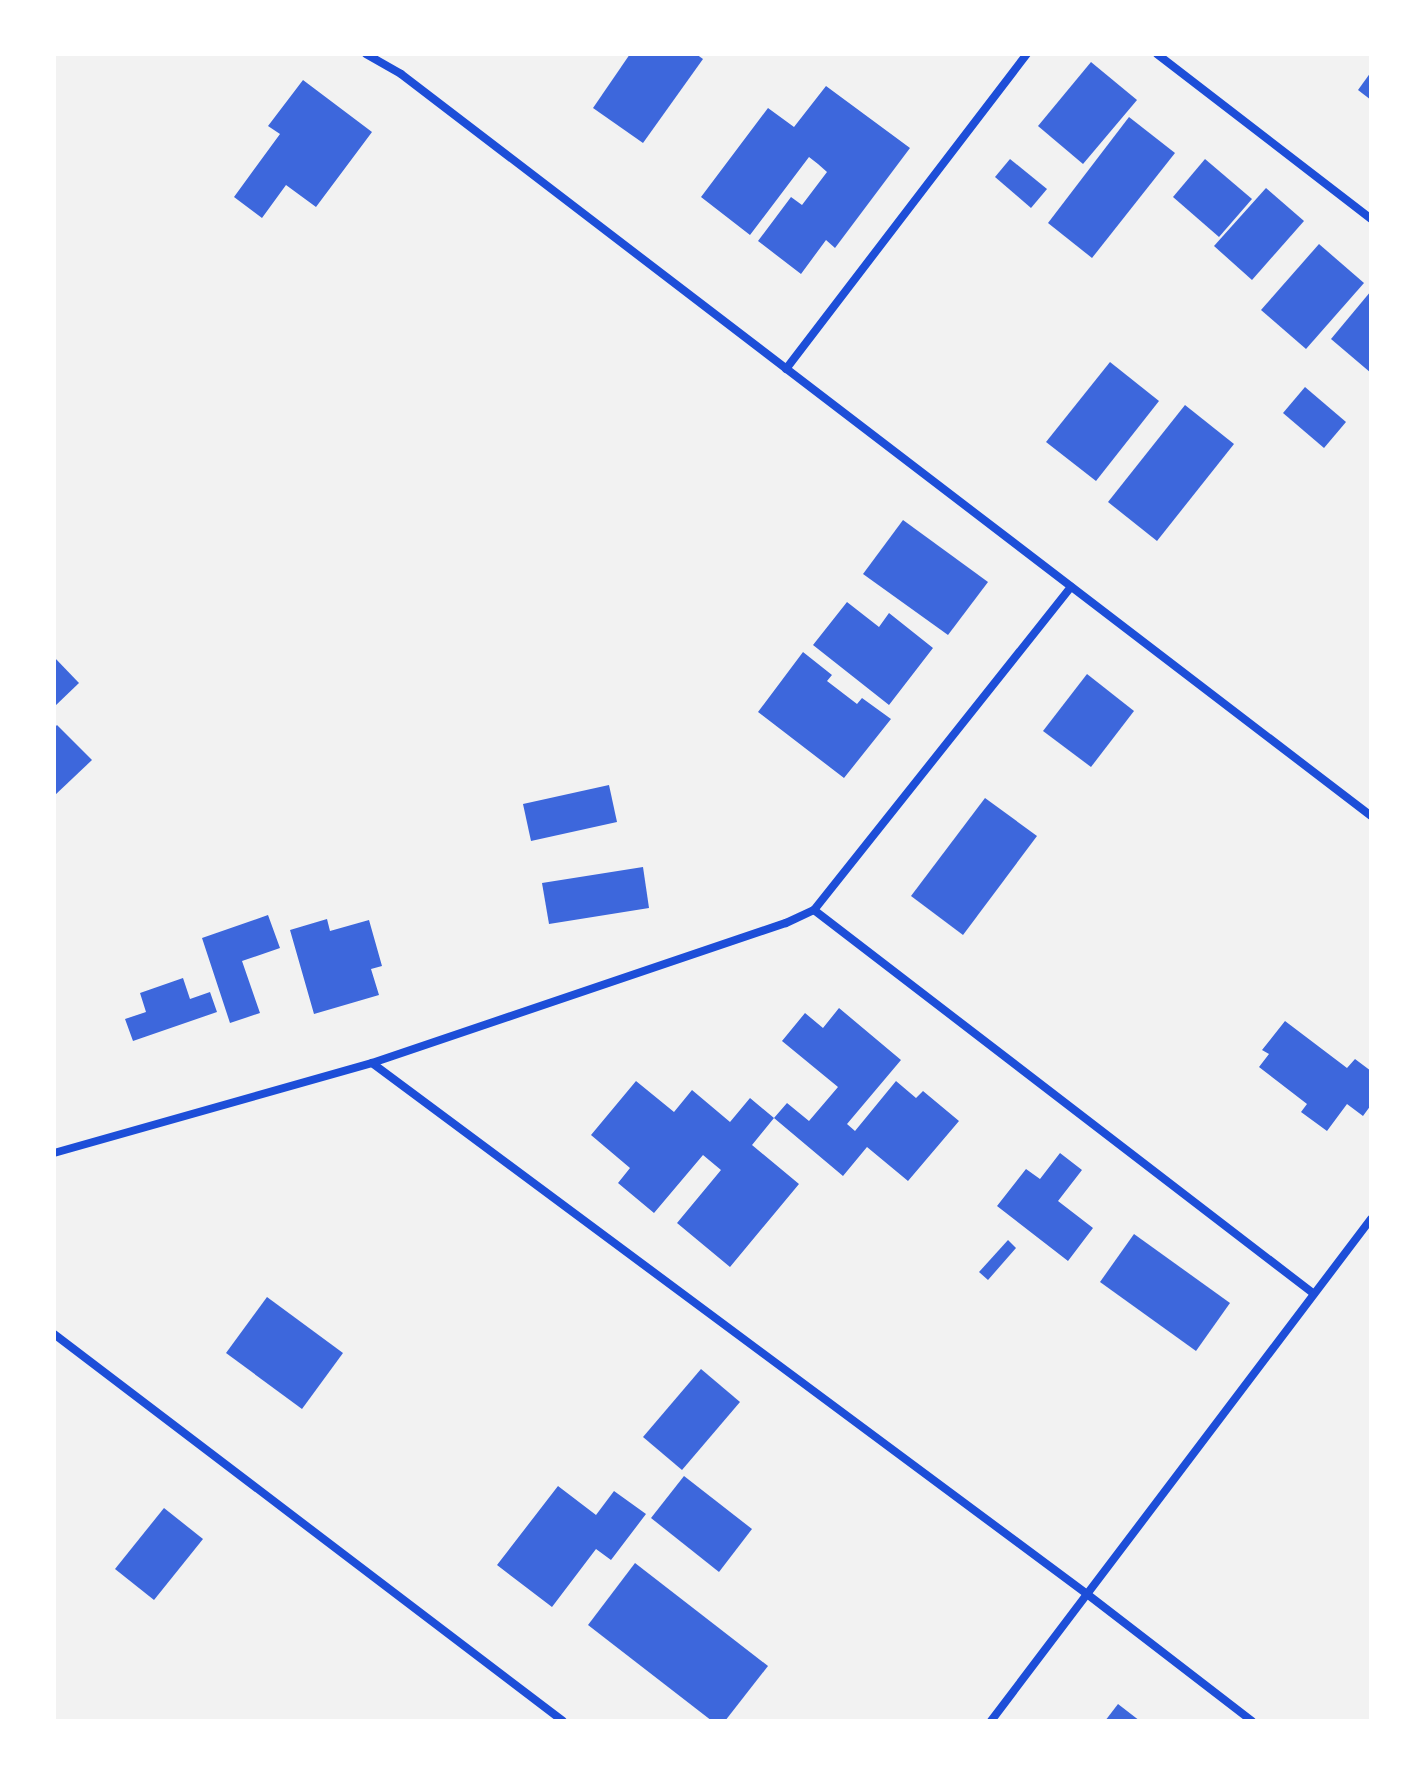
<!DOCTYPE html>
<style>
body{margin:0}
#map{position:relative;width:1425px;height:1775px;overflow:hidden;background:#f2f2f2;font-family:"Work Sans",sans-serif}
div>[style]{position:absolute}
.building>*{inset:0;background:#3d67dc}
.minor>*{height:8px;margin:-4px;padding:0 4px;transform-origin:4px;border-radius:4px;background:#1d4ed8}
span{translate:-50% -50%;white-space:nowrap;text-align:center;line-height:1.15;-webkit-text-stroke:6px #fff;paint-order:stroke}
.frame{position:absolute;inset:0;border:56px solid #fff;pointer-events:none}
</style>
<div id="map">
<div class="building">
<i style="clip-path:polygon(630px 54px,696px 54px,703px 59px,643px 143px,593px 108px)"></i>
<i style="clip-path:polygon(1091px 62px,1137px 100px,1083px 164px,1038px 126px)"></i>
<i style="clip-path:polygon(1371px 72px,1371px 100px,1358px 90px)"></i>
<i style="clip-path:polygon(303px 80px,372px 132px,316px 207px,286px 185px,262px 218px,234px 197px,280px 134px,268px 126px)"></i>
<i style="clip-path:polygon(826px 86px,910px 148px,835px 248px,826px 240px,801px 274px,758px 241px,791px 197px,802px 205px,827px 172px,818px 164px,809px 157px,750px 235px,701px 197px,768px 108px,794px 127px)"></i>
<i style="clip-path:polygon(1129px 117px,1175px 153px,1092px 258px,1048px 223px)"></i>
<i style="clip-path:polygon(1010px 159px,1047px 189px,1031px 208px,995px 177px)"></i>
<i style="clip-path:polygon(1205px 159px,1252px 199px,1219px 237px,1173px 197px)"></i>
<i style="clip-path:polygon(1266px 188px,1304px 221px,1252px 280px,1214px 246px)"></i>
<i style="clip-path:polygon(1319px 244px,1364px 283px,1306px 349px,1261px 310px)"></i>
<i style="clip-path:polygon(1371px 291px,1371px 373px,1331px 339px)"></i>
<i style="clip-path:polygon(1110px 362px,1159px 401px,1096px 481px,1046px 442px)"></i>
<i style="clip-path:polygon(1305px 387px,1346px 422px,1324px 448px,1283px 413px)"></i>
<i style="clip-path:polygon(1185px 405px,1234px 444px,1157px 541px,1108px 502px)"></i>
<i style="clip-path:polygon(903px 520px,988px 582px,948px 635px,863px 574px)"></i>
<i style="clip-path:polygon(847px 602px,879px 627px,889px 613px,933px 648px,889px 705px,813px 645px)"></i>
<i style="clip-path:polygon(803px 652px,832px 675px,827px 681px,857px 704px,862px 698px,891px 719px,844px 778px,758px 712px)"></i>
<i style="clip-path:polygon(54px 657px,79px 683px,54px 707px)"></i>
<i style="clip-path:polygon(1087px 674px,1134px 711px,1091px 767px,1043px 731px)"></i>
<i style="clip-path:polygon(57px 725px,92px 760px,54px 796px,54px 728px)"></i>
<i style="clip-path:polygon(609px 785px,617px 822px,531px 841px,523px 804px)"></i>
<i style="clip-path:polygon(985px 798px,1037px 836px,963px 935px,911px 896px)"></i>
<i style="clip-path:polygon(643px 867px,649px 908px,549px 924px,542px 883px)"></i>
<i style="clip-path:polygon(268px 915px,280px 948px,242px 961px,260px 1013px,230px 1023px,202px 938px)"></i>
<i style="clip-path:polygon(327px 919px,330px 931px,369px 920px,382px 966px,371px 969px,379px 995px,314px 1014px,290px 930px)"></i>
<i style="clip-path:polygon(183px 978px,190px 999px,210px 992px,217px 1012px,133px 1041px,125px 1019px,146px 1012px,140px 993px)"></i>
<i style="clip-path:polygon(839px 1008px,901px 1060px,847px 1124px,855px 1131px,896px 1081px,916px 1098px,923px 1091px,959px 1121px,908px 1181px,867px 1147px,843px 1176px,774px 1118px,787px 1103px,809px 1121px,838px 1087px,782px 1041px,805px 1013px,823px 1028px)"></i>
<i style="clip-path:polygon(1285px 1021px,1347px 1068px,1355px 1059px,1371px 1071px,1371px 1105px,1363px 1116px,1347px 1104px,1327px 1131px,1301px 1112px,1307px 1104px,1259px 1067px,1269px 1054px,1262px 1050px)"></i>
<i style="clip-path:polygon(636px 1081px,674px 1112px,692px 1090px,730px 1122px,750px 1098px,774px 1118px,752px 1145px,799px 1184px,730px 1267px,677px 1223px,721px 1170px,703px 1155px,654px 1213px,618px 1183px,630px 1168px,591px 1135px)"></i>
<i style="clip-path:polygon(1060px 1153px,1082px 1170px,1058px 1201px,1093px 1228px,1068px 1261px,997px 1206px,1026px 1169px,1040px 1179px)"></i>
<i style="clip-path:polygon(1134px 1234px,1230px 1303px,1196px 1351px,1100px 1282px)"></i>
<i style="clip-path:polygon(1008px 1240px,1016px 1248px,988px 1280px,979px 1272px)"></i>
<i style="clip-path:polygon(267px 1297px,343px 1353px,302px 1409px,226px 1353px)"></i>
<i style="clip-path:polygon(701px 1369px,740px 1402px,682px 1470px,643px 1437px)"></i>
<i style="clip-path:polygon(684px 1476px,752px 1529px,719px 1572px,651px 1518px)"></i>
<i style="clip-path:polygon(558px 1486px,596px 1515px,614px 1491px,646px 1514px,611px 1560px,596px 1549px,552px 1607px,497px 1565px)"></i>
<i style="clip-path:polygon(164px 1508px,203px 1539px,154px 1600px,115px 1569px)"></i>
<i style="clip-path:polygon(635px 1563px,768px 1666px,725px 1721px,712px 1721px,588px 1625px)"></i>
<i style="clip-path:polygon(1118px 1704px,1140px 1721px,1105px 1721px)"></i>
</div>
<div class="minor">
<i style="left:366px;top:54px;width:40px;rotate:29.7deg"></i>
<i style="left:401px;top:74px;width:1221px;rotate:37.41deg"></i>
<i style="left:1157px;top:54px;width:270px;rotate:37.6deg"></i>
<i style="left:786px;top:369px;width:397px;rotate:-52.6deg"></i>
<i style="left:814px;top:910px;width:630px;rotate:37.52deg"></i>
<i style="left:372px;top:1063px;width:891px;rotate:36.6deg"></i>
<i style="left:1087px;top:1594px;width:208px;rotate:37.6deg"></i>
<i style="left:54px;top:1153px;width:330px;rotate:-15.8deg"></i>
<i style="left:372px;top:1063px;width:437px;rotate:-18.7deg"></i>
<i style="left:786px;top:923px;width:31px;rotate:-25deg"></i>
<i style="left:814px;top:910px;width:413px;rotate:-51.5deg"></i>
<i style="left:54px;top:1334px;width:639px;rotate:37.25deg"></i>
<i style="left:991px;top:1721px;width:630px;rotate:-52.88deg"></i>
</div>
<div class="frame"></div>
</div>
